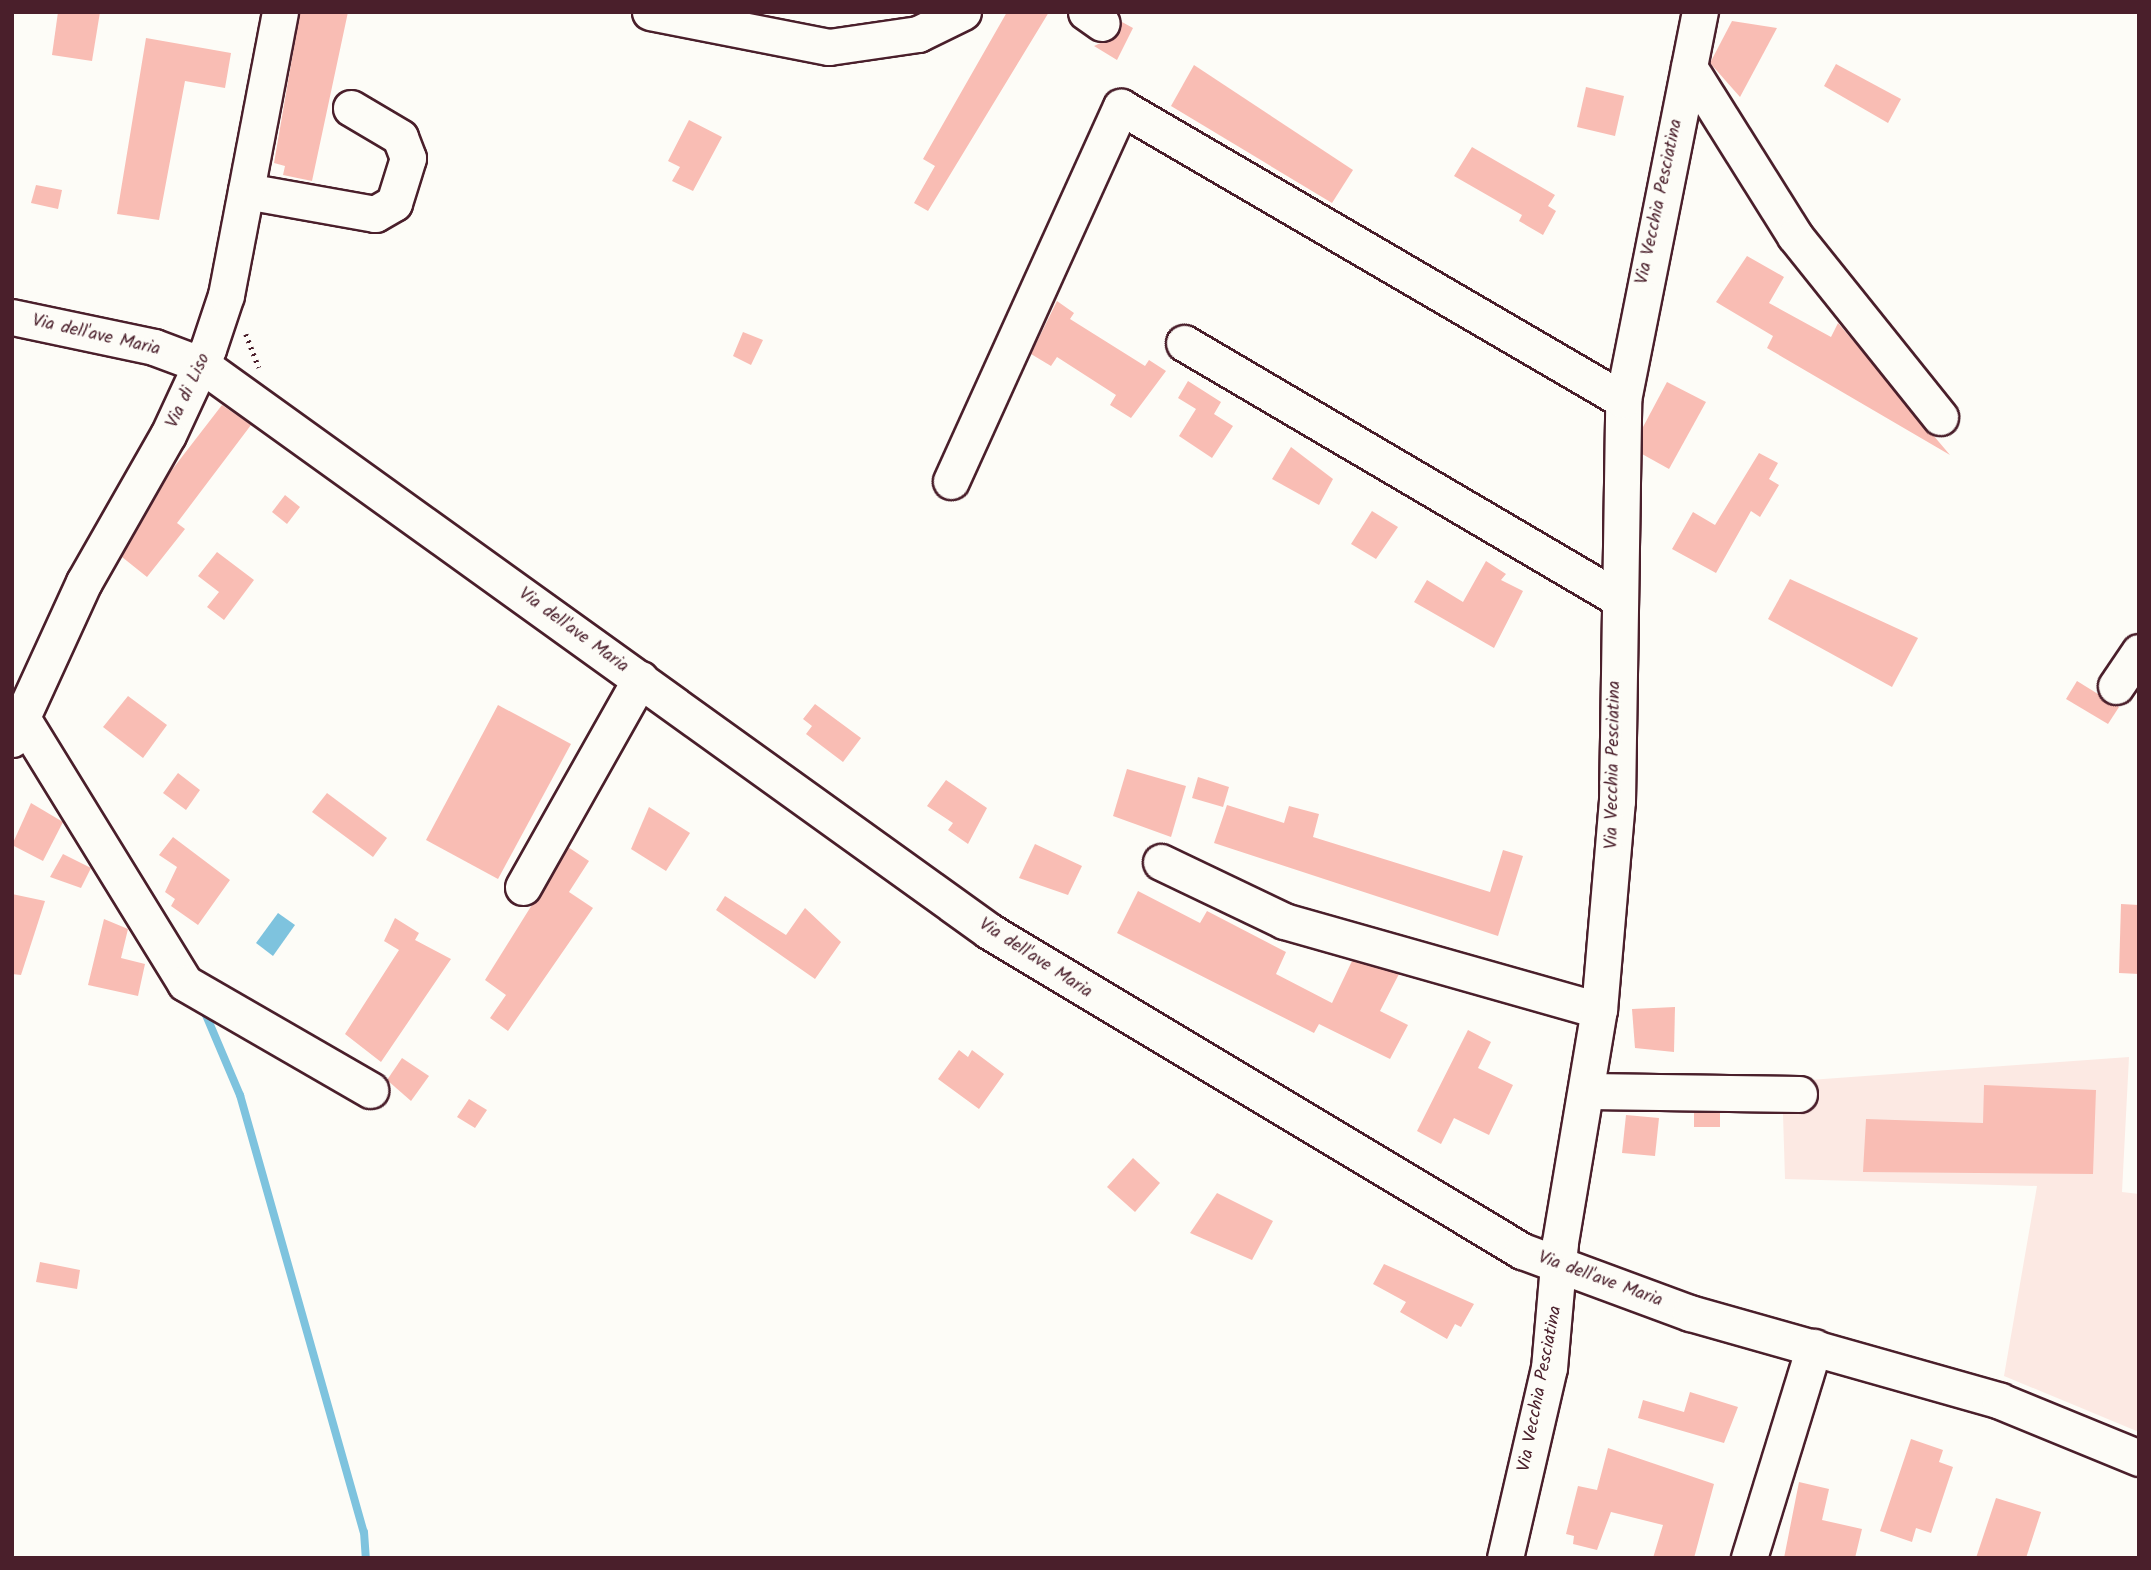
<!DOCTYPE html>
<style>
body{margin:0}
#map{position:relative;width:2151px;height:1570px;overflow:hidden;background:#fdfcf7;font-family:Kalam,sans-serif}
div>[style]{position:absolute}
.built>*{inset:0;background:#fce9e3}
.water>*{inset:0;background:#7ec3de}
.stream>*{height:8px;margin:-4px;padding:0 4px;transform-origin:4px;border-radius:4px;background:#7ec3de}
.building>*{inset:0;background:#f9bdb4}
.path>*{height:4.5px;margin-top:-2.25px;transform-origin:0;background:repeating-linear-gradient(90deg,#4a1f2b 0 2px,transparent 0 7px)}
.roads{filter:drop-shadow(2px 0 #4a1f2b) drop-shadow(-2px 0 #4a1f2b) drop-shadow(0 2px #4a1f2b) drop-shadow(0 -2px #4a1f2b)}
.minor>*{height:35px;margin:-17.5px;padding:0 17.5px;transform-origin:17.5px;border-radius:17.5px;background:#fdfcf7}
span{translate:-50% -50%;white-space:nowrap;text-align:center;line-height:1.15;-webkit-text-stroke:6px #fdfcf7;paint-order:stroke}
.street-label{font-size:18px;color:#4a1f2b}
.frame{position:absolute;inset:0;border:14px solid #4a1f2b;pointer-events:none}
</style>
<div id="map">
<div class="built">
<i style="clip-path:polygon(2129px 1057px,2122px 1192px,2139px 1194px,2139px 1432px,2004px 1376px,2037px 1186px,1785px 1179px,1782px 1082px)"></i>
</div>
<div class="water">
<i style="clip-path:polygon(278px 913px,295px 925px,273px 956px,256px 943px)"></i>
</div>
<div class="stream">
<i style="left:203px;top:1008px;width:95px;rotate:67deg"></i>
<i style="left:240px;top:1095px;width:454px;rotate:74.2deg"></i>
<i style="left:364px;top:1532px;width:26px;rotate:86deg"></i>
</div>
<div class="building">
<i style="clip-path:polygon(58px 12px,100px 12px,92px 61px,52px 55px)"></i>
<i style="clip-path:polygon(300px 12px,348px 12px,312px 181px,283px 175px,285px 166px,274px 163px)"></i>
<i style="clip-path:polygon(1007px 12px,1049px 12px,928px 211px,914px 203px,935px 166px,923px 159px)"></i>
<i style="clip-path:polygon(1732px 21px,1777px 28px,1740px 97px,1710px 63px)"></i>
<i style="clip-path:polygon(1122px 22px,1133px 28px,1117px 60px,1094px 46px,1118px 35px)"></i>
<i style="clip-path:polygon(146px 38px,231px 53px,225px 88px,185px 81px,159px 220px,117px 214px)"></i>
<i style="clip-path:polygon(1836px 64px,1901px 99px,1888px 123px,1824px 86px)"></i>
<i style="clip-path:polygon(1194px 65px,1353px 170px,1332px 203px,1171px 106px)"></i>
<i style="clip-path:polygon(1586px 87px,1624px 96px,1615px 136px,1577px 127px)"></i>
<i style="clip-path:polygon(689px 120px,722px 137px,693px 191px,672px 181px,680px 167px,668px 161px)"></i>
<i style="clip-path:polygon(1472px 147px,1555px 195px,1548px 206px,1556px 211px,1543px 235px,1519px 221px,1522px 215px,1454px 176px)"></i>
<i style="clip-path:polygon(36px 185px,62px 190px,58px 209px,31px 203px)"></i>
<i style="clip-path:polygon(1747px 256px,1784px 277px,1769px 303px,1831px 337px,1838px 323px,1950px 455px,1767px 348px,1773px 336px,1716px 302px)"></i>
<i style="clip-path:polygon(1057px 301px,1074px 313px,1070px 319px,1145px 366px,1149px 360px,1166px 371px,1131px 418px,1110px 405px,1116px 395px,1057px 357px,1051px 366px,1031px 354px)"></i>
<i style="clip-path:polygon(743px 332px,763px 340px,751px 365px,733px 356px)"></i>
<i style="clip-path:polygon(1188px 381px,1221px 402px,1214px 414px,1233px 426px,1212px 458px,1179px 436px,1196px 409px,1178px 398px)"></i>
<i style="clip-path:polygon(1667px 382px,1706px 402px,1669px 469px,1642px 454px,1643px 427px)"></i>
<i style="clip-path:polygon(222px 405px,251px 425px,177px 523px,185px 529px,147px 577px,122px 557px,171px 471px)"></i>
<i style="clip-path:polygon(1291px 447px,1333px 479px,1319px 505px,1272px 479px)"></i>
<i style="clip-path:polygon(1759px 453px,1778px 463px,1769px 479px,1779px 485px,1760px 517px,1751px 511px,1716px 573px,1672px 549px,1693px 512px,1715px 525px)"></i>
<i style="clip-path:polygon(285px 495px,300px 507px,287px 524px,272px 512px)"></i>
<i style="clip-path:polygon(1372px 511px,1398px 527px,1376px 559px,1351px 544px)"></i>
<i style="clip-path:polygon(217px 552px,254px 580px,224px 620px,207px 607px,219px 592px,198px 576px)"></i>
<i style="clip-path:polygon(1486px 561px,1506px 574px,1501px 580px,1523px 591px,1494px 648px,1414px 602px,1427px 580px,1463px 602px)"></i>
<i style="clip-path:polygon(1790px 579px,1918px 638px,1892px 687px,1768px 619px)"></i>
<i style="clip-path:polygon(2077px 681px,2119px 707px,2108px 724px,2066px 699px)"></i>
<i style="clip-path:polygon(128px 696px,167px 725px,143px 758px,103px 727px)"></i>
<i style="clip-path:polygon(815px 704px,861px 738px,843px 762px,806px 734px,812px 726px,803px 719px)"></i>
<i style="clip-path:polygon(498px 705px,571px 744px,498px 879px,426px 840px)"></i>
<i style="clip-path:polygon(1127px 769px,1186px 786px,1171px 837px,1113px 816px)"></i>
<i style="clip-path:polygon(178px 773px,200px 790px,186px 810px,163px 793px)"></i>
<i style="clip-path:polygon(1198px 777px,1229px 787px,1223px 807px,1192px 798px)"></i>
<i style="clip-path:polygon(946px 780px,987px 808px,968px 844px,948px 830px,953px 823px,927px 806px)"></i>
<i style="clip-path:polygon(327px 793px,387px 838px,373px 857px,312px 812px)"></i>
<i style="clip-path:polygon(31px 803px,63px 822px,43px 861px,12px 845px)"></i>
<i style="clip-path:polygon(1227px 805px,1284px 823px,1289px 806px,1319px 814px,1313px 837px,1490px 892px,1503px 850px,1523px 856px,1498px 936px,1214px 843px)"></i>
<i style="clip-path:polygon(649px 807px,690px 833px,666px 871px,631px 849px)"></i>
<i style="clip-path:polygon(173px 837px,230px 880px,198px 925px,171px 906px,175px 899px,165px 892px,177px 867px,159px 855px)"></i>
<i style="clip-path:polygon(1035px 844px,1082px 866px,1068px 895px,1019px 878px)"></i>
<i style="clip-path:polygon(568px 847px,589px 861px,569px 892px,593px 908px,508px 1031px,490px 1018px,506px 995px,485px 980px)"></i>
<i style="clip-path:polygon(63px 854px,91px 868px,81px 888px,50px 877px)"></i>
<i style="clip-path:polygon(1138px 891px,1200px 923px,1207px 911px,1286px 952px,1276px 974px,1332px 1003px,1352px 961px,1399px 974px,1380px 1011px,1408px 1025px,1390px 1059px,1319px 1024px,1314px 1033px,1117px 933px)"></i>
<i style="clip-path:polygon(12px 894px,45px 901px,21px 975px,12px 974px)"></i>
<i style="clip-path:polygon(725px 896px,786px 935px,805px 908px,841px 942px,815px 979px,716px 910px)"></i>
<i style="clip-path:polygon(2121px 904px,2139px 905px,2139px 974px,2119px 973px)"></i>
<i style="clip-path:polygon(395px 918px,419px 933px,415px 940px,451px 959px,381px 1062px,345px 1034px,399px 950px,384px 941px)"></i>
<i style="clip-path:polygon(104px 919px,128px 929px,121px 958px,145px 964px,138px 996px,88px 985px)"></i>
<i style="clip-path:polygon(1675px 1007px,1674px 1052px,1635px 1048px,1632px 1009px)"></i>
<i style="clip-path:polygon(1468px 1030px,1491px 1042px,1478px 1068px,1513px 1085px,1489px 1135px,1454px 1118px,1441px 1144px,1417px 1131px)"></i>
<i style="clip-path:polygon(959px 1050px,968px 1057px,972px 1050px,1004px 1074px,979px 1109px,938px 1079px)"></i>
<i style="clip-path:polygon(402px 1058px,429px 1076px,411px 1101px,387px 1080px)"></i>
<i style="clip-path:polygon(1984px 1085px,2096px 1090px,2093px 1174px,1863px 1172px,1866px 1119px,1983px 1123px)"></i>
<i style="clip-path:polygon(469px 1099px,487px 1110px,475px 1128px,457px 1117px)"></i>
<i style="clip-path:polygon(1694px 1113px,1720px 1113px,1720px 1127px,1694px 1127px)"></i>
<i style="clip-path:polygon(1626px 1115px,1659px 1118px,1655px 1156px,1622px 1153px)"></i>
<i style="clip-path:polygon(1133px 1158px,1160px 1183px,1135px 1212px,1107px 1187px)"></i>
<i style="clip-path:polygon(1217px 1193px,1273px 1221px,1252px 1260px,1190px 1233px)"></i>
<i style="clip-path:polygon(40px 1262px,80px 1270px,77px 1289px,36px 1282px)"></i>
<i style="clip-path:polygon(1384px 1264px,1474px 1304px,1461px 1327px,1455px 1324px,1447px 1339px,1400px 1312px,1406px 1302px,1373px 1284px)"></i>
<i style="clip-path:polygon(1690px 1392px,1738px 1407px,1724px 1443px,1638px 1418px,1643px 1400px,1684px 1412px)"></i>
<i style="clip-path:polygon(1911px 1439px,1943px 1450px,1939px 1462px,1953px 1467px,1931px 1533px,1916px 1528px,1912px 1542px,1880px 1531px)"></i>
<i style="clip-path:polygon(1608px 1448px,1714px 1484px,1694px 1558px,1653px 1558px,1663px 1525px,1611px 1512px,1597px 1550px,1573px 1544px,1574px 1536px,1566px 1534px,1578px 1486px,1597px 1490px)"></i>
<i style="clip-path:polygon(1799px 1482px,1829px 1489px,1822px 1520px,1862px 1529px,1855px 1558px,1784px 1558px)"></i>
<i style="clip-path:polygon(1996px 1498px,2041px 1512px,2026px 1558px,1976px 1558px)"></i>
</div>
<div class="path">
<i style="left:246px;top:334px;width:36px;rotate:69deg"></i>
</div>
<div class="roads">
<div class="minor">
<i style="left:650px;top:12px;width:182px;rotate:11.1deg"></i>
<i style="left:829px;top:47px;width:90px;rotate:-8.3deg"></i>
<i style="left:918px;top:34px;width:50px;rotate:-26.1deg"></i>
<i style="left:1086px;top:12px;width:19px;rotate:35deg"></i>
<i style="left:1689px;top:67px;width:199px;rotate:57.9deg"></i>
<i style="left:1795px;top:236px;width:232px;rotate:51.3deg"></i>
<i style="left:246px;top:191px;width:131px;rotate:10.1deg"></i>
<i style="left:375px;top:214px;width:22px;rotate:-30deg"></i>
<i style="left:394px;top:203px;width:47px;rotate:-72.7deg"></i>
<i style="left:408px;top:158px;width:22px;rotate:-111deg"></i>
<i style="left:400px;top:137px;width:57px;rotate:-149.4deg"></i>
<i style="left:12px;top:317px;width:145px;rotate:11.9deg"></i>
<i style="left:154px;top:347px;width:51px;rotate:20.6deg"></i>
<i style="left:202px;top:365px;width:969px;rotate:35.72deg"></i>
<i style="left:989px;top:931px;width:622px;rotate:30.98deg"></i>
<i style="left:1522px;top:1251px;width:179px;rotate:20.3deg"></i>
<i style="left:1690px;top:1313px;width:322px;rotate:15.8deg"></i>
<i style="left:2000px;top:1401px;width:150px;rotate:22.3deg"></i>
<i style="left:1184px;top:343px;width:501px;rotate:30.45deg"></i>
<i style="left:951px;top:481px;width:411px;rotate:-65.6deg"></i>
<i style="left:1121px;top:107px;width:581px;rotate:30.27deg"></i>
<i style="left:2116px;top:686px;width:41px;rotate:-55.9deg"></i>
<i style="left:22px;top:718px;width:311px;rotate:58.4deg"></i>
<i style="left:185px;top:983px;width:214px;rotate:30deg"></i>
<i style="left:12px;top:739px;width:173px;rotate:-65.4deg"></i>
<i style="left:84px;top:582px;width:169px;rotate:-60.3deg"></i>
<i style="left:168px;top:435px;width:95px;rotate:-65.1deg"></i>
<i style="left:208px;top:349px;width:57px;rotate:-71.6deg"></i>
<i style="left:226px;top:295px;width:288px;rotate:-79.2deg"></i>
<i style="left:1161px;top:862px;width:136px;rotate:25.6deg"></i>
<i style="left:1284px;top:921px;width:327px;rotate:15.8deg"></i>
<i style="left:523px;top:887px;width:239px;rotate:-60.6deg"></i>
<i style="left:1589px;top:1091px;width:210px;rotate:0.8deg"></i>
<i style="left:1505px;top:1558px;width:195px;rotate:-77deg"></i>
<i style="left:1549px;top:1368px;width:126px;rotate:-85deg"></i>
<i style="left:1560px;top:1242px;width:235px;rotate:-80.5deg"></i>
<i style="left:1599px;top:1010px;width:210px;rotate:-85.1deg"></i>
<i style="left:1617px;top:801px;width:401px;rotate:-89.1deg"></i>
<i style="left:1623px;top:400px;width:396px;rotate:-78.8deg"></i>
<i style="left:1749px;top:1558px;width:221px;rotate:-72.9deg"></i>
</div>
</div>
<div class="street-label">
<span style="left:1660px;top:202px;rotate:-78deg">Via Vecchia Pesciatina</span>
<span style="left:96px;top:336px;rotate:13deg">Via dell'ave Maria</span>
<span style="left:189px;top:391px;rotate:-65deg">Via di Liso</span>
<span style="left:573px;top:631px;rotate:36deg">Via dell'ave Maria</span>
<span style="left:1614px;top:765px;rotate:-89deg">Via Vecchia Pesciatina</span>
<span style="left:1035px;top:959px;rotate:33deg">Via dell'ave Maria</span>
<span style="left:1600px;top:1280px;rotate:20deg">Via dell'ave Maria</span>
<span style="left:1541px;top:1389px;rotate:-79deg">Via Vecchia Pesciatina</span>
</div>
<div class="frame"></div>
</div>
